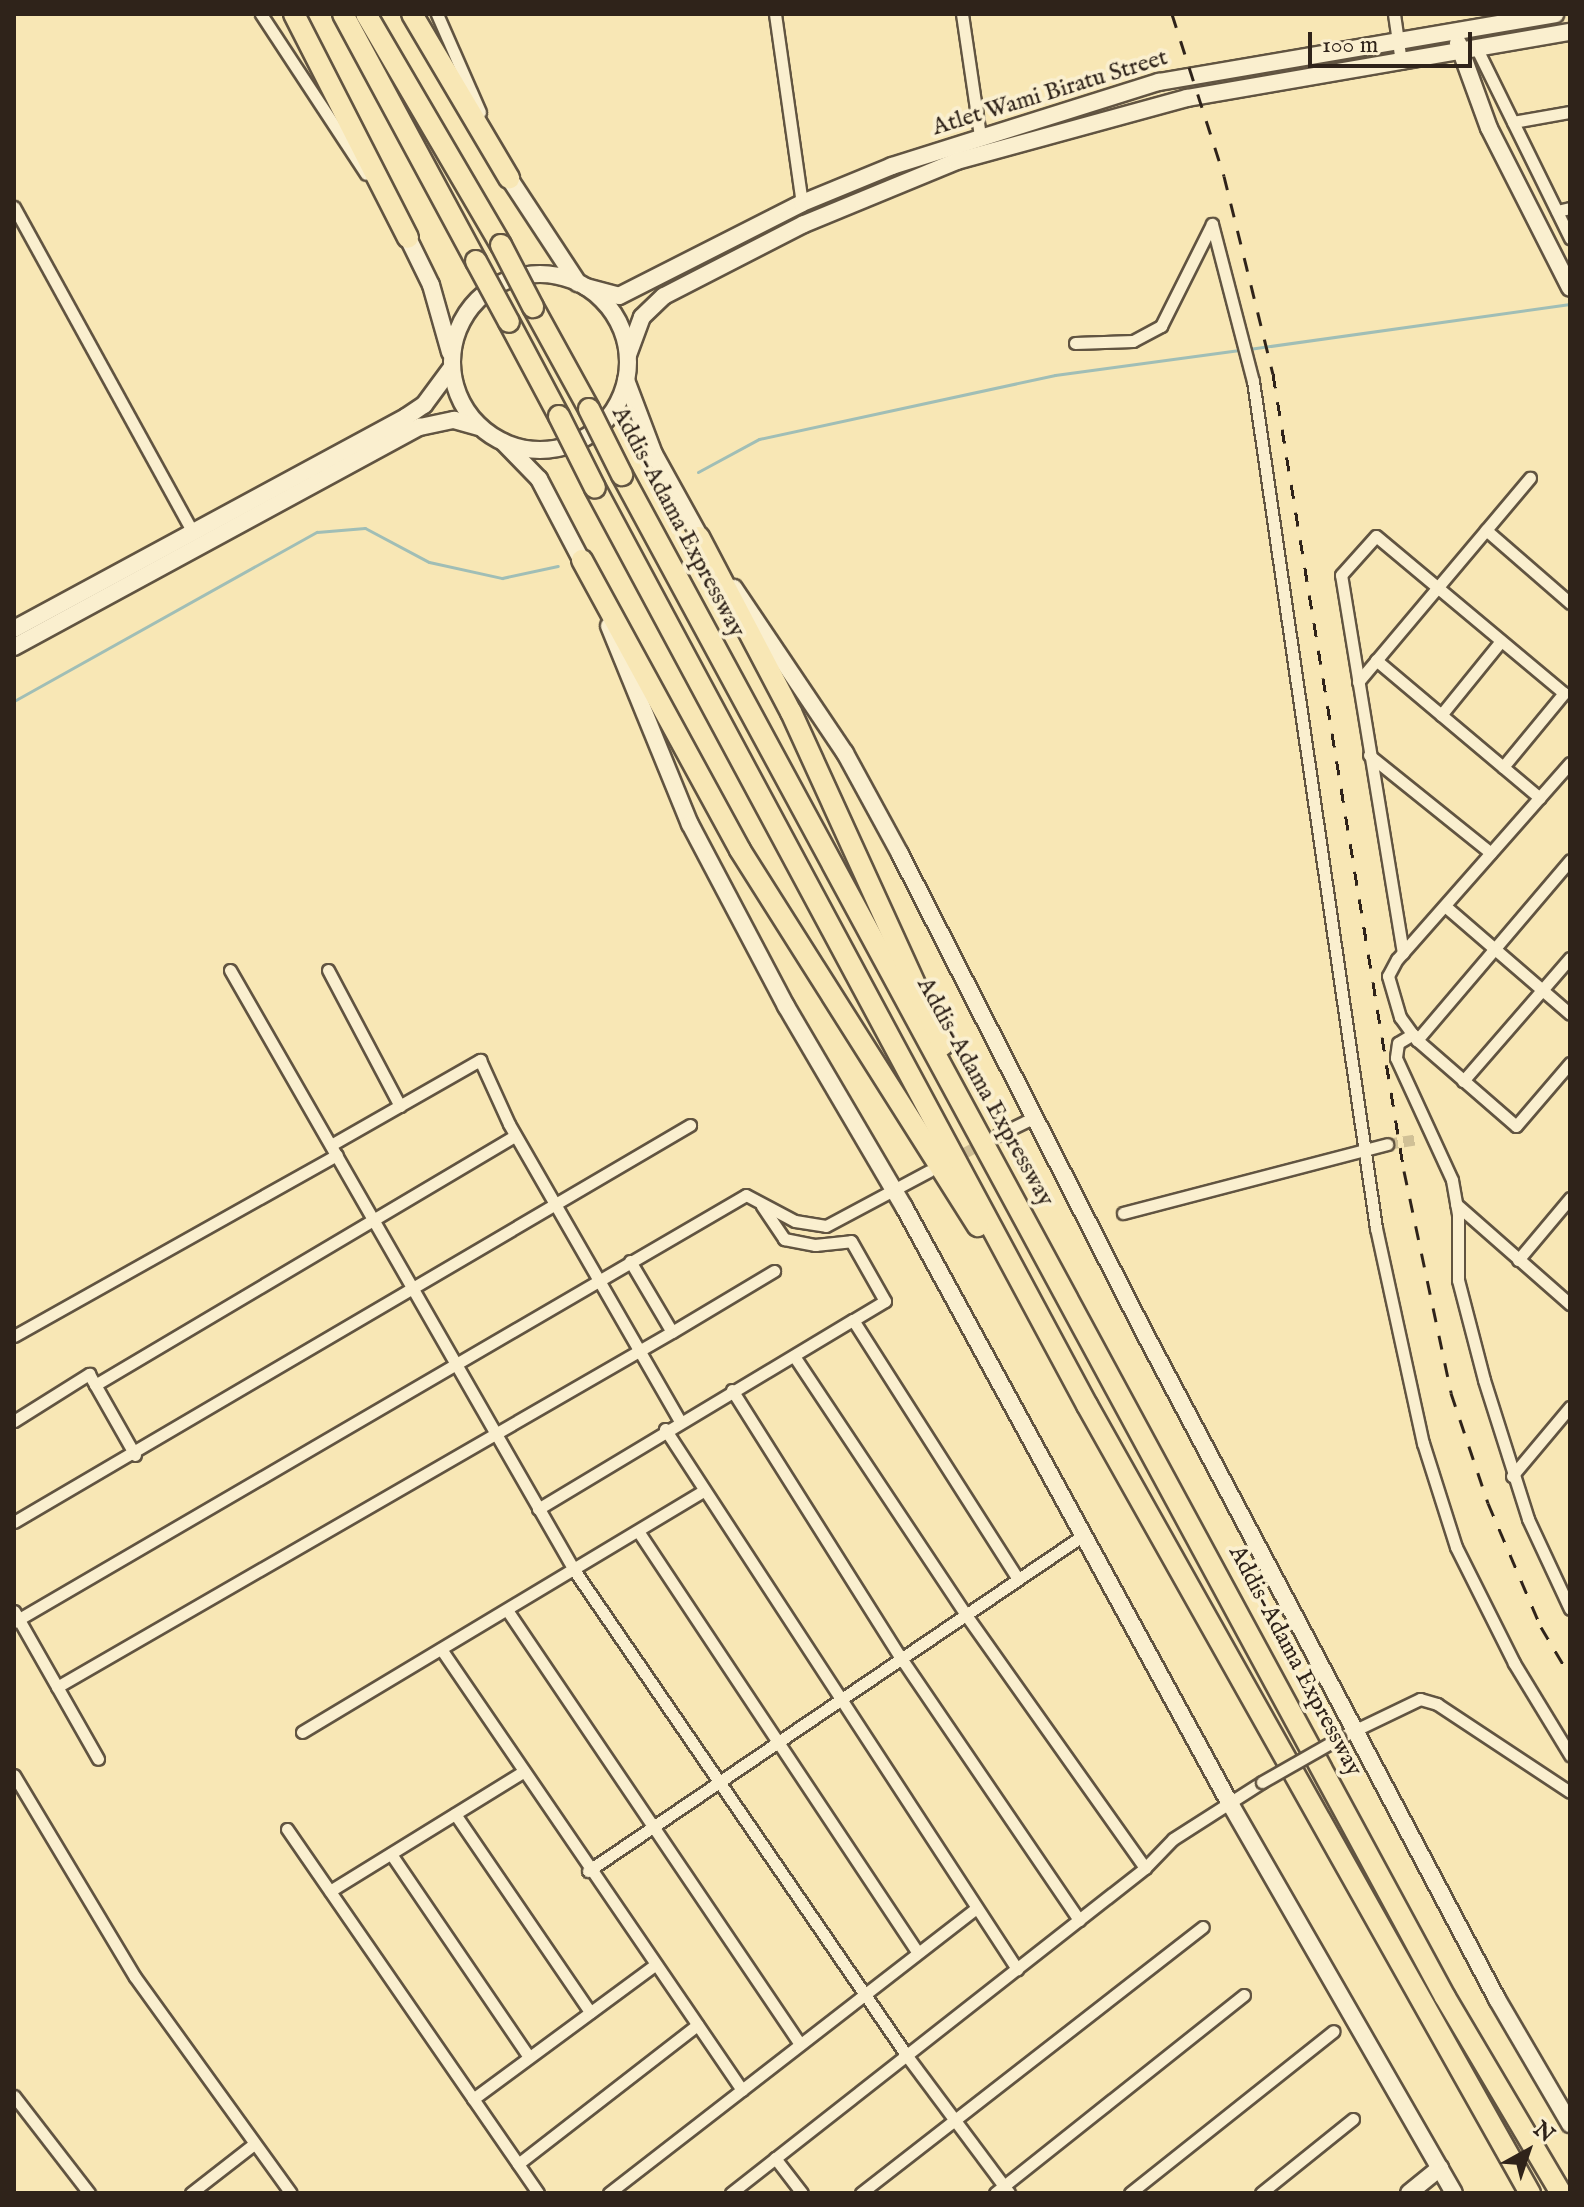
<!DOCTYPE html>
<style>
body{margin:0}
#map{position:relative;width:1584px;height:2207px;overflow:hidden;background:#f8e7b5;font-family:"IM FELL English",serif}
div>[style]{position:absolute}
.stream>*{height:3px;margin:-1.5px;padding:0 1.5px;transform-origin:1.5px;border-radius:1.5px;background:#a0beb6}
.street-tunnel>*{height:11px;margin-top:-5.5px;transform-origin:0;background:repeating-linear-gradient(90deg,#d0c096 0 11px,transparent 0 16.5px)}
.roads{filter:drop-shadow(2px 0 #615441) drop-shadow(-2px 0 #615441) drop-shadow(0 2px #615441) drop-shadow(0 -2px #615441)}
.street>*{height:11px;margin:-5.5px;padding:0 5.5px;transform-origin:5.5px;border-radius:5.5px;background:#faefcf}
.secondary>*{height:16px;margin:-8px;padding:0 8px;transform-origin:8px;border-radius:8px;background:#faefcf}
.secondary>.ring{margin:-8px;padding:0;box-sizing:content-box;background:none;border:16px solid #faefcf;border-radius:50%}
.highway>*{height:20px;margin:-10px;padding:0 10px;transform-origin:10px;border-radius:10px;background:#f8e7b5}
.rail>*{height:3px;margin-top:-1.5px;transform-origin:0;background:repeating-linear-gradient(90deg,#2f231a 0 14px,transparent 0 28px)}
.bridges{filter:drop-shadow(2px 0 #615441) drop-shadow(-2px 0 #615441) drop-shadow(0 2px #615441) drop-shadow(0 -2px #615441)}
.street-bridge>*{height:11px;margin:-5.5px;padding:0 5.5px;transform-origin:5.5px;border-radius:5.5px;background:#faefcf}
.highway-bridge>*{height:20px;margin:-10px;padding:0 10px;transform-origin:10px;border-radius:10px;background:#f8e7b5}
span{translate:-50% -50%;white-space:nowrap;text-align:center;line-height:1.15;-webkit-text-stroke:8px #faefcf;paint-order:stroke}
.street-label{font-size:24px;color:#2f231a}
.frame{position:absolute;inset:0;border:16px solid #2f231a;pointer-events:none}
.north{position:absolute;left:1488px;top:2111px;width:80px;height:80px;-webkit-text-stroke:6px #faefcf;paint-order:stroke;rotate:40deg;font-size:22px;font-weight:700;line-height:32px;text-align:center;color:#2f231a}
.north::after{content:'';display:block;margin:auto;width:28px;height:36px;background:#2f231a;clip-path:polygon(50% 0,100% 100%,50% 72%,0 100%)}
.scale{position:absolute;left:1308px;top:32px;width:164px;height:36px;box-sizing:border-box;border:4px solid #2f231a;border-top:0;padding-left:10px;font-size:24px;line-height:28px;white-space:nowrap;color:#2f231a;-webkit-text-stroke:6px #faefcf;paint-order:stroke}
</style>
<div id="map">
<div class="stream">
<i style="left:1249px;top:349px;width:324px;rotate:-8deg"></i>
<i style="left:698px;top:472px;width:69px;rotate:-28.4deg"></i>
<i style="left:759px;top:439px;width:303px;rotate:-12.2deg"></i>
<i style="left:1055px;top:375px;width:188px;rotate:-7.7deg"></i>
<i style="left:14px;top:701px;width:347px;rotate:-29.2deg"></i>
<i style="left:317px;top:532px;width:48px;rotate:-4.8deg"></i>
<i style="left:365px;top:528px;width:72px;rotate:28deg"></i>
<i style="left:429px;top:562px;width:75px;rotate:12.4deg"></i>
<i style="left:502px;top:578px;width:57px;rotate:-12.1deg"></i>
</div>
<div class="street-tunnel">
<i style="left:1387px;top:1144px;width:31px;rotate:-9deg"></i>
<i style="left:951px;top:1160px;width:53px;rotate:-28deg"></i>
</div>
<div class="roads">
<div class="street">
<i style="left:261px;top:14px;width:191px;rotate:56.7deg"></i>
<i style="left:437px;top:14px;width:107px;rotate:66.3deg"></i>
<i style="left:775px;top:14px;width:191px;rotate:81.9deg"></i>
<i style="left:962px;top:14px;width:123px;rotate:81.6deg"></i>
<i style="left:1394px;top:14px;width:49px;rotate:81.7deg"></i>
<i style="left:1477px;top:49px;width:211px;rotate:63.8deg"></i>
<i style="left:1513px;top:122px;width:58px;rotate:-10deg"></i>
<i style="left:14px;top:207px;width:371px;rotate:61.2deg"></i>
<i style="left:1557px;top:211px;width:13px;rotate:-13deg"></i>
<i style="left:1212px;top:224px;width:162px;rotate:75.4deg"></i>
<i style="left:1253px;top:381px;width:856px;rotate:81.74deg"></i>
<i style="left:1376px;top:1228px;width:220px;rotate:77.7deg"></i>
<i style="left:1423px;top:1443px;width:109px;rotate:72.4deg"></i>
<i style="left:1456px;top:1547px;width:130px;rotate:63.4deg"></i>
<i style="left:1514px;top:1663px;width:108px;rotate:58.7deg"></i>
<i style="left:1075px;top:343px;width:58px;rotate:-2deg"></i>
<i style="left:1133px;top:341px;width:32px;rotate:-28deg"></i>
<i style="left:1161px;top:326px;width:114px;rotate:-63.4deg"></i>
<i style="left:1486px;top:530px;width:111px;rotate:41deg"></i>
<i style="left:1376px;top:660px;width:214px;rotate:40.1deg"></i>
<i style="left:1358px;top:682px;width:267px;rotate:-49.9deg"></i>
<i style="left:1441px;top:715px;width:95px;rotate:-51deg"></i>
<i style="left:1369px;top:755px;width:156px;rotate:38.8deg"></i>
<i style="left:1570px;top:763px;width:261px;rotate:131.4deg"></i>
<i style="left:1397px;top:959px;width:19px;rotate:118deg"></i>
<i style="left:1388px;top:976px;width:43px;rotate:73.7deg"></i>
<i style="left:1400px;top:1017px;width:29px;rotate:54deg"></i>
<i style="left:1417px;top:1040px;width:131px;rotate:41deg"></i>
<i style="left:1516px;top:1126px;width:83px;rotate:-49.4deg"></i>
<i style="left:1445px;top:906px;width:165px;rotate:40.8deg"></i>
<i style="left:1403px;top:953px;width:383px;rotate:-99.3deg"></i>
<i style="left:1341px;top:575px;width:52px;rotate:-48.1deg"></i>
<i style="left:1376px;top:536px;width:245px;rotate:39.9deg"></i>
<i style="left:1564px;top:693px;width:96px;rotate:129.5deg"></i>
<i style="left:230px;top:970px;width:692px;rotate:60.17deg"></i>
<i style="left:574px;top:1570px;width:589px;rotate:55.58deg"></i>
<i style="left:907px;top:2056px;width:171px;rotate:53.3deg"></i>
<i style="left:328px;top:970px;width:154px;rotate:62.1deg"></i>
<i style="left:1413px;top:1034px;width:17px;rotate:149deg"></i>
<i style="left:1398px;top:1043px;width:15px;rotate:98deg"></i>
<i style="left:1396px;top:1058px;width:134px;rotate:65.3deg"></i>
<i style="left:1452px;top:1180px;width:34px;rotate:80deg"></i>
<i style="left:1458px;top:1213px;width:67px;rotate:90deg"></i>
<i style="left:1458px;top:1280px;width:103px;rotate:75.4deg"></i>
<i style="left:1484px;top:1380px;width:146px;rotate:72.4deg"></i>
<i style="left:1528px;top:1519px;width:99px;rotate:65deg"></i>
<i style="left:1417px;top:1040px;width:236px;rotate:-49.6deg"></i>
<i style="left:1463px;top:1081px;width:163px;rotate:-49deg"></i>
<i style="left:998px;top:1135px;width:39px;rotate:-26deg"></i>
<i style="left:331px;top:1145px;width:172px;rotate:-29.7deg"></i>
<i style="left:480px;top:1060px;width:70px;rotate:65.6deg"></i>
<i style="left:509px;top:1124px;width:343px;rotate:60.1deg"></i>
<i style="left:1456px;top:1204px;width:152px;rotate:41.3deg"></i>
<i style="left:762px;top:1206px;width:40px;rotate:56deg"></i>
<i style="left:784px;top:1239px;width:32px;rotate:11deg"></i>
<i style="left:815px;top:1245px;width:36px;rotate:-6deg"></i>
<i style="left:851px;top:1241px;width:69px;rotate:60.5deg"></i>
<i style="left:885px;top:1301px;width:37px;rotate:149deg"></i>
<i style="left:853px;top:1320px;width:307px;rotate:57.5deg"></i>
<i style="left:1123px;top:1213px;width:273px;rotate:-14.6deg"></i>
<i style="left:1518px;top:1260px;width:81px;rotate:-50deg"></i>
<i style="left:630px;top:1261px;width:82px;rotate:59.4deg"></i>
<i style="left:672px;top:1332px;width:119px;rotate:-30.9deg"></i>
<i style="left:14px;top:1336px;width:370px;rotate:-29.3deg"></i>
<i style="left:794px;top:1356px;width:311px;rotate:56.4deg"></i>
<i style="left:966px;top:1615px;width:310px;rotate:54.7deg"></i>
<i style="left:95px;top:1385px;width:488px;rotate:-30.7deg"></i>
<i style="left:732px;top:1390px;width:317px;rotate:57.8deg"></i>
<i style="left:901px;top:1658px;width:317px;rotate:55.8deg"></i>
<i style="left:14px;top:1421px;width:89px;rotate:-32.1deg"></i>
<i style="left:89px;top:1374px;width:93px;rotate:60.4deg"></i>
<i style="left:665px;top:1429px;width:645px;rotate:56.9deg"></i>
<i style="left:1512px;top:1476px;width:90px;rotate:-50deg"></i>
<i style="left:538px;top:1509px;width:367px;rotate:-31deg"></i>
<i style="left:14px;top:1522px;width:784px;rotate:-30.42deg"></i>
<i style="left:638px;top:1531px;width:506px;rotate:56.44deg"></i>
<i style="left:507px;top:1610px;width:524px;rotate:55.98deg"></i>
<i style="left:14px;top:1611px;width:170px;rotate:60.4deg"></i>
<i style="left:14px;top:1622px;width:847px;rotate:-30.26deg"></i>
<i style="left:746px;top:1195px;width:55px;rotate:28deg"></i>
<i style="left:795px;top:1221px;width:31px;rotate:9deg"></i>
<i style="left:826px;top:1226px;width:117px;rotate:-28.1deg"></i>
<i style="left:441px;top:1649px;width:534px;rotate:55.68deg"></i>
<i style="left:57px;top:1687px;width:710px;rotate:-30deg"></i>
<i style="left:302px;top:1732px;width:469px;rotate:-31deg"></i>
<i style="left:1339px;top:1738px;width:90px;rotate:-25.7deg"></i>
<i style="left:1420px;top:1699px;width:18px;rotate:16deg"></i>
<i style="left:1437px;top:1704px;width:159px;rotate:33.5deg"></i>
<i style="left:14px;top:1775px;width:235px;rotate:59.1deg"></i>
<i style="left:135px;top:1977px;width:266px;rotate:54.2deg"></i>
<i style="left:455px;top:1814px;width:240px;rotate:55.7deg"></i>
<i style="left:287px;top:1829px;width:442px;rotate:55.4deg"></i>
<i style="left:391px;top:1854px;width:245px;rotate:55.8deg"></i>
<i style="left:588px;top:1871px;width:600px;rotate:-34.14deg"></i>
<i style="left:330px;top:1891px;width:227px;rotate:-31.7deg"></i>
<i style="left:14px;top:2096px;width:123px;rotate:52.3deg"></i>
<i style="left:473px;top:2099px;width:226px;rotate:-36.4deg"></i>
<i style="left:775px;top:2158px;width:44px;rotate:52.4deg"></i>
<i style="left:518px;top:2164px;width:227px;rotate:-37.8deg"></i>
<i style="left:191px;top:2193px;width:80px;rotate:-37.9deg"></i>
<i style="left:609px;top:2193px;width:465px;rotate:-37.8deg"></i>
<i style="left:731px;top:2193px;width:526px;rotate:-38.13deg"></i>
<i style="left:1145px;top:1868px;width:40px;rotate:-46deg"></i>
<i style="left:1173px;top:1839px;width:106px;rotate:-32.6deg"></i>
<i style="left:861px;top:2193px;width:433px;rotate:-37.9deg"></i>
<i style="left:995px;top:2193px;width:318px;rotate:-38.5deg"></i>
<i style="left:1130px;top:2193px;width:260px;rotate:-38.5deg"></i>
<i style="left:1261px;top:2193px;width:118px;rotate:-38.8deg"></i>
</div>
<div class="secondary">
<i style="left:1458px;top:43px;width:90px;rotate:70deg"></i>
<i style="left:1489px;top:128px;width:179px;rotate:63.1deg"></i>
<i style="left:509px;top:178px;width:126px;rotate:56.7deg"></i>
<i style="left:408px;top:238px;width:52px;rotate:63.9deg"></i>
<i style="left:431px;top:285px;width:70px;rotate:74.2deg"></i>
<i class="ring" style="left:452px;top:274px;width:160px;height:160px"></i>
<i style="left:586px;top:287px;width:34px;rotate:15deg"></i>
<i style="left:619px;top:296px;width:205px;rotate:-26.9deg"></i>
<i style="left:802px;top:203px;width:97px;rotate:-22.3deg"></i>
<i style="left:892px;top:166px;width:280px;rotate:-17.5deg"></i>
<i style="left:1159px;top:82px;width:402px;rotate:-9.7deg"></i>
<i style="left:628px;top:355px;width:40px;rotate:-69.8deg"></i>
<i style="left:642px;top:317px;width:30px;rotate:-44deg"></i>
<i style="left:664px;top:296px;width:157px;rotate:-27.2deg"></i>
<i style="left:804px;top:224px;width:165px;rotate:-22.4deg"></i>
<i style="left:957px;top:161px;width:238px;rotate:-15.3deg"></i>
<i style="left:1187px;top:98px;width:389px;rotate:-9.8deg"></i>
<i style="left:626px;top:380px;width:79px;rotate:69.3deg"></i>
<i style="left:654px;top:454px;width:105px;rotate:61deg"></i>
<i style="left:503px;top:442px;width:52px;rotate:45.8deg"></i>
<i style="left:539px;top:479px;width:104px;rotate:62.4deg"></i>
<i style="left:734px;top:588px;width:199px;rotate:56.1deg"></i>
<i style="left:845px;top:753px;width:115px;rotate:61.4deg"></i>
<i style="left:900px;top:854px;width:537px;rotate:62.96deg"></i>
<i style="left:1144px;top:1332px;width:755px;rotate:62.11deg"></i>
<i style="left:1497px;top:1999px;width:145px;rotate:59.7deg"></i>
<i style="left:609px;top:626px;width:214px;rotate:67.8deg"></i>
<i style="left:690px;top:824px;width:206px;rotate:62.2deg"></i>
<i style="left:786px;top:1006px;width:233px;rotate:59.6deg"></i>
<i style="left:904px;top:1207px;width:676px;rotate:61.35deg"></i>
<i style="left:1228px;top:1800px;width:453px;rotate:60.1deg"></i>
<i style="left:14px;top:629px;width:446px;rotate:-28.4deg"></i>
<i style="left:406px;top:417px;width:22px;rotate:-34deg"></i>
<i style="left:424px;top:405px;width:47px;rotate:-53.6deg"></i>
<i style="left:14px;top:647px;width:462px;rotate:-28.5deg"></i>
<i style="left:420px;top:427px;width:35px;rotate:-12deg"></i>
<i style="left:454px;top:420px;width:26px;rotate:16deg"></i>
<i style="left:1409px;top:2193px;width:40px;rotate:-39deg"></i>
</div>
<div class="highway">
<i style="left:294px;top:14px;width:251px;rotate:63deg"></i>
<i style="left:343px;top:14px;width:281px;rotate:61.7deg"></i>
<i style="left:366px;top:14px;width:268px;rotate:59.7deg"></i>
<i style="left:412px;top:14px;width:191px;rotate:59.4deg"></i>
<i style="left:533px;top:307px;width:116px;rotate:61.2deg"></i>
<i style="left:509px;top:322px;width:106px;rotate:62deg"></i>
<i style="left:622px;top:475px;width:1730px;rotate:61.6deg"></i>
<i style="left:1445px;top:1997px;width:228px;rotate:59.4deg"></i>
<i style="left:595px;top:488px;width:1041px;rotate:61.79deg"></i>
<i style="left:1087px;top:1405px;width:904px;rotate:60.66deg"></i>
<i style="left:699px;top:537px;width:198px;rotate:62.3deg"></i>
<i style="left:791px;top:712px;width:366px;rotate:65.5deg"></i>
<i style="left:582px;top:560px;width:330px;rotate:61.4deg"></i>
<i style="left:740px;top:850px;width:445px;rotate:57.7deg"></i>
</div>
</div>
<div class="rail">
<i style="left:1172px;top:14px;width:170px;rotate:72.2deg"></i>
<i style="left:1224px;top:176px;width:204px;rotate:76.1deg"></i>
<i style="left:1273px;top:374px;width:808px;rotate:80.67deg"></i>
<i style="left:1404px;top:1171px;width:227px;rotate:78deg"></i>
<i style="left:1451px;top:1393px;width:116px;rotate:71.4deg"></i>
<i style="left:1488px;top:1503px;width:135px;rotate:66.9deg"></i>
<i style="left:1541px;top:1627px;width:57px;rotate:59.4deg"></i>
</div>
<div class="bridges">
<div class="street-bridge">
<i style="left:1262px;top:1782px;width:89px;rotate:-29.7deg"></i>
</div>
<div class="highway-bridge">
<i style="left:501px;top:245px;width:70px;rotate:62.7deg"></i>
<i style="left:476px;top:261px;width:69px;rotate:61.6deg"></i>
<i style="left:589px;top:409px;width:74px;rotate:63.4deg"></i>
<i style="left:559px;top:416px;width:80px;rotate:63.4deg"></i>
</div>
</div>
<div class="street-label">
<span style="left:1050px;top:93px;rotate:-17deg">Atlet Wami Biratu Street</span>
<span style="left:678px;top:522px;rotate:62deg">Addis-Adama Expressway</span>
<span style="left:985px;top:1092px;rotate:61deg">Addis-Adama Expressway</span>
<span style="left:1295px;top:1661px;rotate:62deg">Addis-Adama Expressway</span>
</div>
<div class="frame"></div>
<div class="north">N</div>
<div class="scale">100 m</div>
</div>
